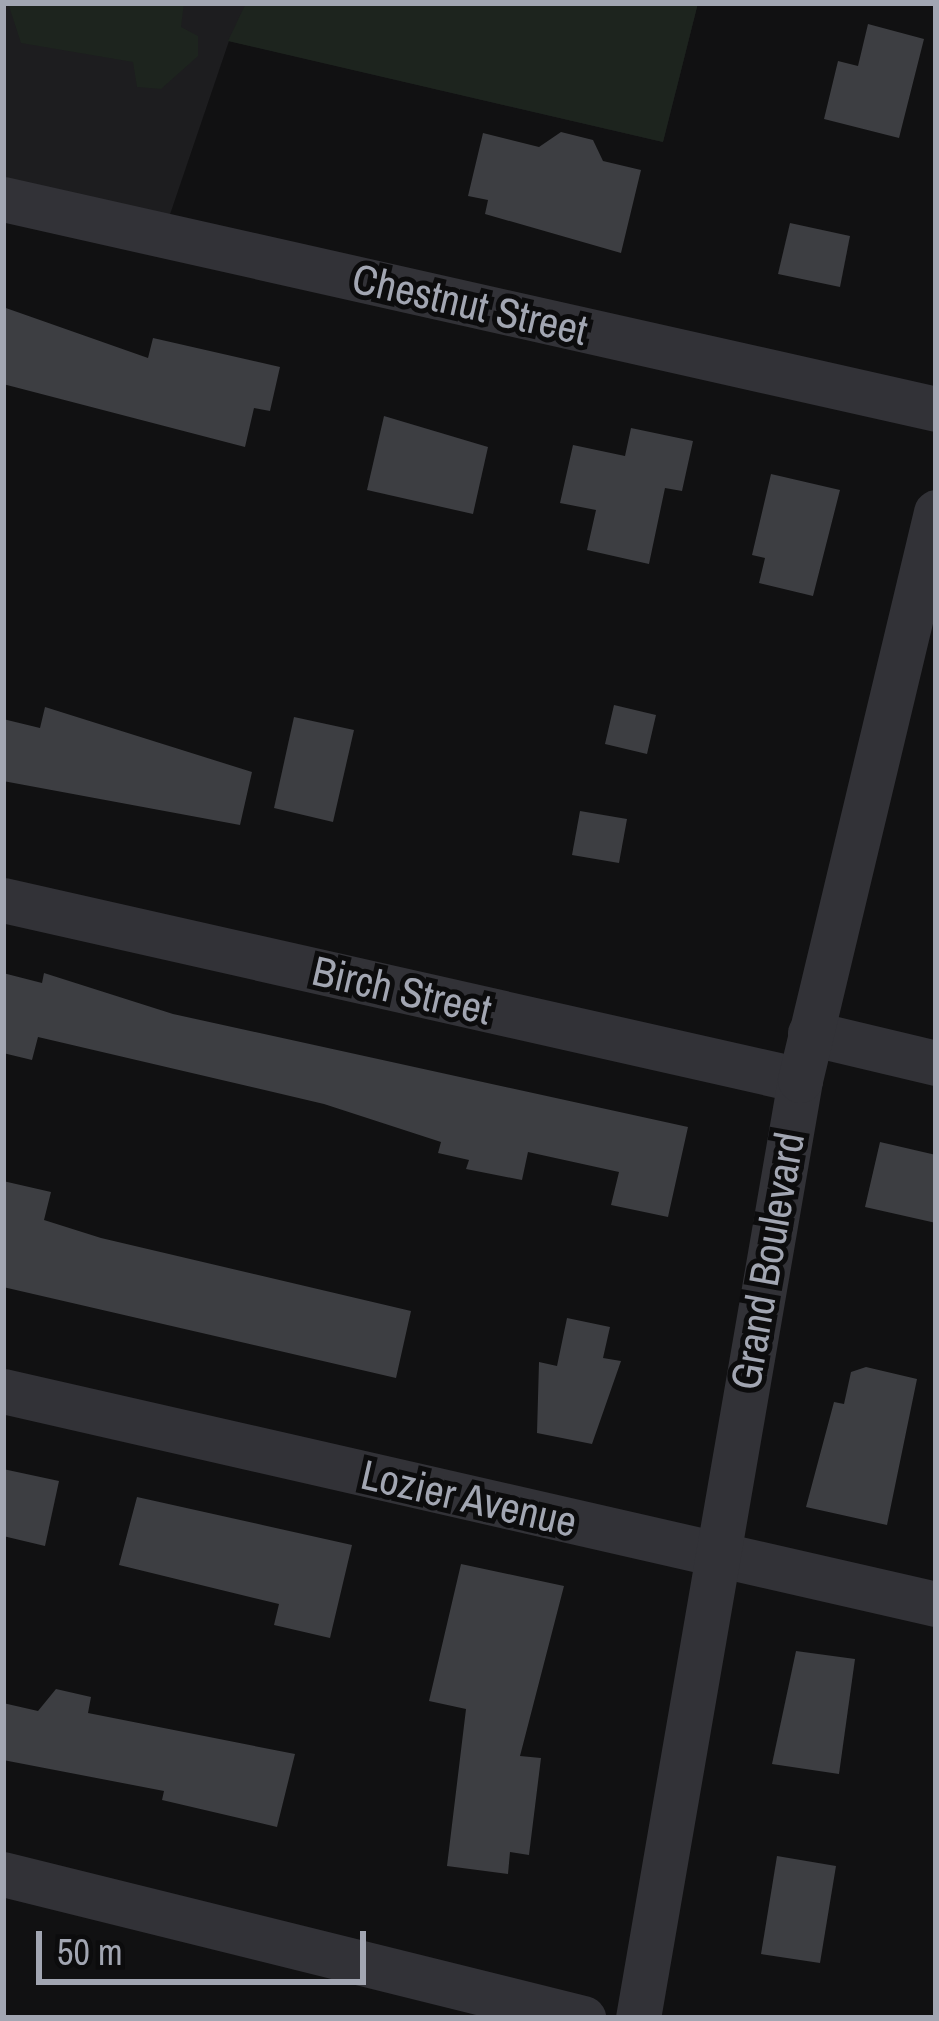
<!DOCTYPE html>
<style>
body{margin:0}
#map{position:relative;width:939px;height:2021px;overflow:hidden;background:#111112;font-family:"Archivo Narrow",sans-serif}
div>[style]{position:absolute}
.built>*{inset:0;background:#1d1d1f}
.green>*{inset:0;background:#1d241e}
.building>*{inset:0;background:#3d3e42}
.minor>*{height:45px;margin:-22.5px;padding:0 22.5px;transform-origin:22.5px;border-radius:22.5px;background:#323237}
span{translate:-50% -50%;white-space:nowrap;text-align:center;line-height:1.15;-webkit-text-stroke:10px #0c0c0d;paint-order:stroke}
.street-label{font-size:42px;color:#a2a6b2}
.frame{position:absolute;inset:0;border:6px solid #a2a6b2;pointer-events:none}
.scale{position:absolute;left:36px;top:1931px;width:330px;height:54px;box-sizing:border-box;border:6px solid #a2a6b2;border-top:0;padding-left:15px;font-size:36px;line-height:42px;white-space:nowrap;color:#a2a6b2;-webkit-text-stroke:9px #0c0c0d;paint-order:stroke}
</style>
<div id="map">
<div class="built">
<i style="clip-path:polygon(3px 3px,698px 3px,663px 142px,229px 41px,163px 235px,3px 199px)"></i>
</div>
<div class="green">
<i style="clip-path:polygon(8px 3px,184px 3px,181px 27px,198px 36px,198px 56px,161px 89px,137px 87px,133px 62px,21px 43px)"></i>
<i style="clip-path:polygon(246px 3px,698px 3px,663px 142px,228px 41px)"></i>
</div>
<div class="building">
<i style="clip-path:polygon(868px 24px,924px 39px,899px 138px,824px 119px,838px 61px,858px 66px)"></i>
<i style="clip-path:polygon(561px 132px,593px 140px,603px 161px,641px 170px,621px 253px,485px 214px,488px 200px,468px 196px,483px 133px,539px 147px)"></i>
<i style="clip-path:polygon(790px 223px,850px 236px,840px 287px,778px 274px)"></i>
<i style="clip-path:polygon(3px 307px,148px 358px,153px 338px,280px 367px,270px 411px,254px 408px,245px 447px,3px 384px)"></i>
<i style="clip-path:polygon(384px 416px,488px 447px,473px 514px,367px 490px)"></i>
<i style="clip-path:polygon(631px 428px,693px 441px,682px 491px,665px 488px,649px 564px,587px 550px,596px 510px,560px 503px,573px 445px,625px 456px)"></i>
<i style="clip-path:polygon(771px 474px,840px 490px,813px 596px,759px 583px,765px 558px,752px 555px)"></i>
<i style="clip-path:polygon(614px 705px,656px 715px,647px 754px,605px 744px)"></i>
<i style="clip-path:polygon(45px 707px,252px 772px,240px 825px,3px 781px,3px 719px,40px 728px)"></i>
<i style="clip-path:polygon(294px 717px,354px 730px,333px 822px,274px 808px)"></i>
<i style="clip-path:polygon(580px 811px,627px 819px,619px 863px,572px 855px)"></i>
<i style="clip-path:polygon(3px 973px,42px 983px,44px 973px,173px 1014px,688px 1127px,668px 1217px,611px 1205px,619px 1172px,528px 1152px,522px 1180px,466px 1169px,469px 1160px,438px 1153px,441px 1142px,324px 1104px,38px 1037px,32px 1060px,3px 1053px)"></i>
<i style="clip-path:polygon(880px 1142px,936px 1155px,936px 1223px,865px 1207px)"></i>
<i style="clip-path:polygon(3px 1181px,51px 1192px,44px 1220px,101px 1238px,411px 1311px,396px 1378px,3px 1287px)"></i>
<i style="clip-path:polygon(567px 1318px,610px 1327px,603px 1358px,621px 1361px,592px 1444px,537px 1433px,539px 1362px,557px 1366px)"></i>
<i style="clip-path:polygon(866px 1367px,917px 1379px,887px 1525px,806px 1507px,834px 1402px,844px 1404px,851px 1372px)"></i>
<i style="clip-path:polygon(3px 1469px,59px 1481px,45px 1546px,3px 1536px)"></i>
<i style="clip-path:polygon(137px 1497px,352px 1545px,330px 1638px,274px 1625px,279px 1604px,119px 1565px)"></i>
<i style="clip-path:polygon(461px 1564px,564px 1586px,520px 1756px,541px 1758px,529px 1855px,510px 1852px,508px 1874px,447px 1866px,466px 1709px,429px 1701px)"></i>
<i style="clip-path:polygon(796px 1651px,855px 1659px,839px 1774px,772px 1764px)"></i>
<i style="clip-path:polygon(56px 1689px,91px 1697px,88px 1713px,295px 1754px,277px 1827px,162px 1800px,164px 1791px,3px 1760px,3px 1703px,38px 1711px)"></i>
<i style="clip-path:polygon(777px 1856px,836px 1866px,820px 1963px,761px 1954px)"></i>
</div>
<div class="minor">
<i style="left:3px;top:199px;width:956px;rotate:12.68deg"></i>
<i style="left:3px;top:900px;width:817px;rotate:12.73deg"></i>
<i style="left:810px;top:1033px;width:130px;rotate:13.4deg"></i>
<i style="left:3px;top:1391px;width:957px;rotate:12.86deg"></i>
<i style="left:3px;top:1874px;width:598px;rotate:13.94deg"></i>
<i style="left:638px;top:2018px;width:952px;rotate:-80.2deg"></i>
<i style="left:800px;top:1080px;width:584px;rotate:-76.53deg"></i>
</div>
<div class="street-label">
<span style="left:470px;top:304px;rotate:13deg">Chestnut Street</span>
<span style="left:402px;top:990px;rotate:13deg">Birch Street</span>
<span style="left:767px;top:1261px;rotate:-80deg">Grand Boulevard</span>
<span style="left:469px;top:1498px;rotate:13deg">Lozier Avenue</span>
</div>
<div class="frame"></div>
<div class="scale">50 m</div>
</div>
